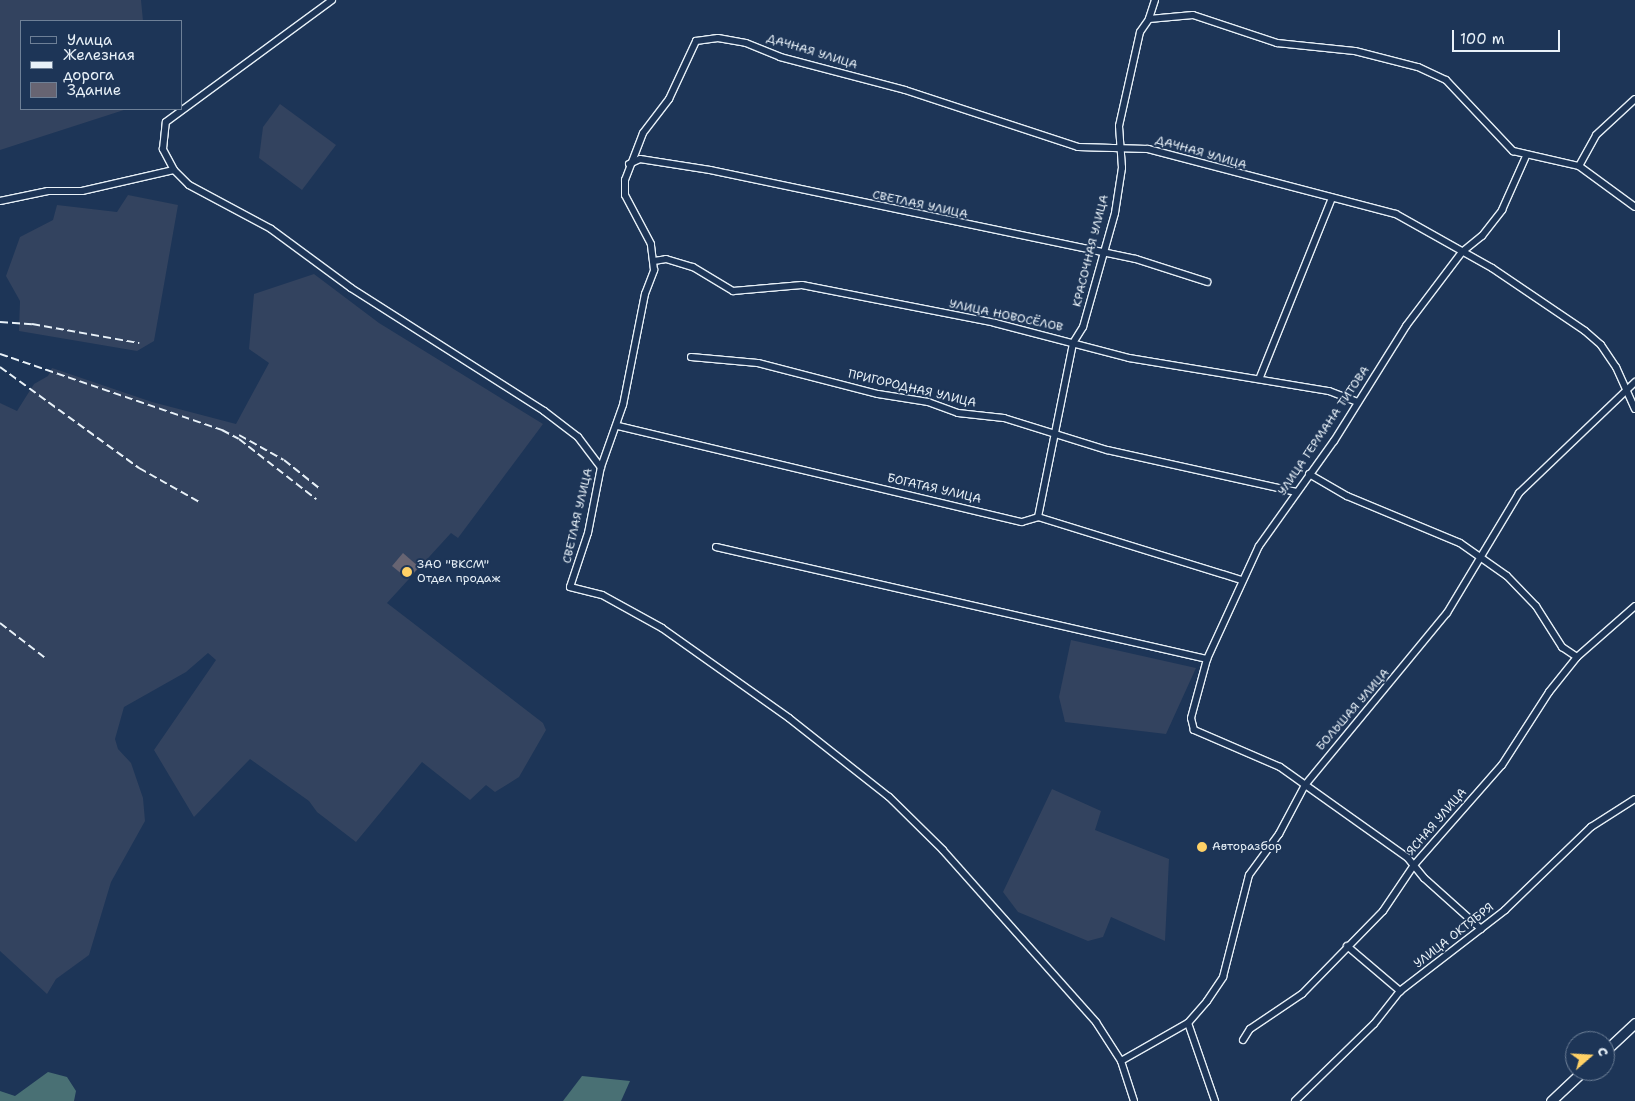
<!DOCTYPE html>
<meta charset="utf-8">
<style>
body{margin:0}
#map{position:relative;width:1635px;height:1101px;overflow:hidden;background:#1d3557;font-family:"Shantell Sans",sans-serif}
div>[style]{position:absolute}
.built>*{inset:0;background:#33435f}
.green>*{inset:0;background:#497074}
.building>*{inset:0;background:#676472}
.roads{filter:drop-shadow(1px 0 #e8f1f8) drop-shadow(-1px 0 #e8f1f8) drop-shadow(0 1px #e8f1f8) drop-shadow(0 -1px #e8f1f8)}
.minor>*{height:6px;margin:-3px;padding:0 3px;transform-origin:3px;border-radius:3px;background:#1d3557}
.secondary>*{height:9px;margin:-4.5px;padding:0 4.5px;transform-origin:4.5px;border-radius:4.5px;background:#1d3557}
.rail>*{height:2px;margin-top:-1px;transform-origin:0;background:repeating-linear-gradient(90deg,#e8f1f8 0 8px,transparent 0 12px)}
.dots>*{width:14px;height:14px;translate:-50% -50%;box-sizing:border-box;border:2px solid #1d3557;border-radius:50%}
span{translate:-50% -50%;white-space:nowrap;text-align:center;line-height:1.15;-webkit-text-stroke:4px #1d3557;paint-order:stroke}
.street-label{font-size:12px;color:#e8f1f8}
.poi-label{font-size:12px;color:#e8f1f8}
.left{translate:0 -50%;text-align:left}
.legend{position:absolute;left:20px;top:20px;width:162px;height:90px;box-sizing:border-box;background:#1d3557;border:1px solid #6e8097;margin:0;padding:6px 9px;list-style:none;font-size:15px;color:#e8f1f8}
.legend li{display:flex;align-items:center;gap:10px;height:25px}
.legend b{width:25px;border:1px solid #6e8097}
.north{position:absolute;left:1565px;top:1031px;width:50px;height:50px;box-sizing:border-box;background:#1d3557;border:1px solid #6e8097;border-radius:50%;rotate:71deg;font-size:14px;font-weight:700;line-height:20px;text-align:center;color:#e8f1f8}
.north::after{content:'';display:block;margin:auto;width:18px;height:22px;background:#ffd166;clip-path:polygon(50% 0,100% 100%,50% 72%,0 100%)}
.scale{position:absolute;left:1452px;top:30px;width:108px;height:22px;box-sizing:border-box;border:2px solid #e8f1f8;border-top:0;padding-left:6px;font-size:15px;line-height:18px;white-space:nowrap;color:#e8f1f8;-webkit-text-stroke:4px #1d3557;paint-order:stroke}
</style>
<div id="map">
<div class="built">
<i style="clip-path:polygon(0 0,141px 0,143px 21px,21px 21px,21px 109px,127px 109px,0 150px)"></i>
<i style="clip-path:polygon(280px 104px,336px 145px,302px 190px,259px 158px,263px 127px)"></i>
<i style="clip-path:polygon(128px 195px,178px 205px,154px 341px,137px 351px,19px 331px,20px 301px,6px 276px,20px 237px,53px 220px,57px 205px,117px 212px)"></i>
<i style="clip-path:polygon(314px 274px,379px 323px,543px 424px,458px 538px,451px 533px,387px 603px,543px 723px,546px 730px,519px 777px,495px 792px,486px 785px,470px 800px,422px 762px,356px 842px,317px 812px,309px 801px,250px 759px,194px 817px,154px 750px,216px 660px,208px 653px,186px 672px,124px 707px,115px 739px,118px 749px,131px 763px,143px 798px,145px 821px,111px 882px,89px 955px,56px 979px,47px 994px,0 951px,0 403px,17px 411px,34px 384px,48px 376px,52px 368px,152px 402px,236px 424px,269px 363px,249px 349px,254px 294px)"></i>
<i style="clip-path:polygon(1071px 640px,1196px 668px,1166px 734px,1065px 722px,1059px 697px)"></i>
<i style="clip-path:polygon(1052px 789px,1101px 811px,1095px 830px,1169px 859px,1165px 941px,1111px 917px,1103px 937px,1088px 941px,1018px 912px,1003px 892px)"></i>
</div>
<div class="green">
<i style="clip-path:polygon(48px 1072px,67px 1077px,76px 1091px,74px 1101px,0 1101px,0 1091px,15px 1096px)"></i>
<i style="clip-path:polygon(582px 1076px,630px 1081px,621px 1101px,563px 1101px)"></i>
</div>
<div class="building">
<i style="clip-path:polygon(403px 553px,419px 567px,408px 579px,392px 566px)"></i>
</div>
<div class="roads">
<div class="minor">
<i style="left:1155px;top:0;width:20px;rotate:108deg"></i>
<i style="left:1149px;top:19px;width:44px;rotate:-5.2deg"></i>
<i style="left:1193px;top:15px;width:89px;rotate:18.4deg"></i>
<i style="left:1277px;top:43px;width:78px;rotate:5.9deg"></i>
<i style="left:1355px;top:51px;width:65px;rotate:14.3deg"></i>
<i style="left:1418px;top:67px;width:31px;rotate:25deg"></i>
<i style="left:1446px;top:80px;width:98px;rotate:46.7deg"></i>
<i style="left:1513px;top:151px;width:68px;rotate:12.8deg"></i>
<i style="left:1579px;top:166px;width:69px;rotate:36.2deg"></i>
<i style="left:629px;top:164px;width:12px;rotate:-24deg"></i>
<i style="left:640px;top:159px;width:71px;rotate:8.9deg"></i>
<i style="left:710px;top:170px;width:435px;rotate:11.8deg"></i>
<i style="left:1136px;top:259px;width:75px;rotate:17.9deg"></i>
<i style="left:1579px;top:166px;width:35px;rotate:-61deg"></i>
<i style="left:1596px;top:135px;width:53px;rotate:-42.7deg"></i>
<i style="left:174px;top:170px;width:24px;rotate:-118deg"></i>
<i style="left:163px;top:149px;width:27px;rotate:-84deg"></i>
<i style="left:166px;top:122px;width:206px;rotate:-36.3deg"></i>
<i style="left:0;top:201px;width:49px;rotate:-11.8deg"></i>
<i style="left:48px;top:191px;width:34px"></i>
<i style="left:82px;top:191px;width:94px;rotate:-12.9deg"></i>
<i style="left:174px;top:170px;width:21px;rotate:45deg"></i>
<i style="left:189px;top:185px;width:93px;rotate:28.2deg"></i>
<i style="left:271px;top:229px;width:99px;rotate:36.4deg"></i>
<i style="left:351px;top:288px;width:229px;rotate:32.5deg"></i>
<i style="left:544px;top:411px;width:43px;rotate:37.4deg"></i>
<i style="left:578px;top:437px;width:38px;rotate:53deg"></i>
<i style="left:654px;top:261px;width:12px;rotate:-9deg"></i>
<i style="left:666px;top:259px;width:28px;rotate:17deg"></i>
<i style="left:693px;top:267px;width:47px;rotate:31deg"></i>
<i style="left:733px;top:291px;width:69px;rotate:-5deg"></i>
<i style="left:802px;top:285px;width:197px;rotate:11.1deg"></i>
<i style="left:995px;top:323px;width:138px;rotate:14.6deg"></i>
<i style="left:1129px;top:358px;width:203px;rotate:9.4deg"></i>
<i style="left:1329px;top:391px;width:31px;rotate:21deg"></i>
<i style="left:691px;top:357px;width:67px;rotate:5.1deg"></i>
<i style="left:758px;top:363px;width:124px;rotate:14.5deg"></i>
<i style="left:878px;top:394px;width:51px;rotate:9.1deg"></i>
<i style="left:928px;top:402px;width:32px;rotate:20deg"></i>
<i style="left:958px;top:413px;width:46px;rotate:6.2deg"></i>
<i style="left:1004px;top:418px;width:108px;rotate:17.3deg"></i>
<i style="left:1107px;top:450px;width:194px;rotate:12.5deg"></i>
<i style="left:1260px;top:377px;width:193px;rotate:-68.1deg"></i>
<i style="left:618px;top:426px;width:415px;rotate:13.4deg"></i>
<i style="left:1022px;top:522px;width:17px;rotate:-17deg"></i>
<i style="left:1038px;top:517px;width:214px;rotate:17.2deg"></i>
<i style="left:1309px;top:474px;width:44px;rotate:30.1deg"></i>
<i style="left:1347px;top:496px;width:122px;rotate:22.6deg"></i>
<i style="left:1460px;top:543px;width:57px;rotate:35.1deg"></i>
<i style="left:1507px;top:576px;width:42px;rotate:46deg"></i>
<i style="left:1536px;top:606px;width:49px;rotate:57.6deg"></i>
<i style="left:1562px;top:647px;width:18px;rotate:34deg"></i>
<i style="left:1038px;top:517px;width:177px;rotate:-78.6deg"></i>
<i style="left:1073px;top:343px;width:19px;rotate:-58deg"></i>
<i style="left:1083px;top:327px;width:118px;rotate:-74.3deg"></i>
<i style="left:1115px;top:213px;width:46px;rotate:-81.2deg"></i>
<i style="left:1122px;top:168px;width:42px;rotate:-94.1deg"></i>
<i style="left:1119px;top:126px;width:96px;rotate:-77.4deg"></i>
<i style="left:1140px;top:32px;width:16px;rotate:-55deg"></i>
<i style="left:716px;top:547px;width:504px;rotate:12.85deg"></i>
<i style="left:1481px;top:929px;width:76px;rotate:-138.2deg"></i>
<i style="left:1424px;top:878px;width:26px;rotate:-129deg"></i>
<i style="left:1408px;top:858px;width:157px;rotate:-144.6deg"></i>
<i style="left:1280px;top:767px;width:94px;rotate:-156.7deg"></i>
<i style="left:1194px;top:730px;width:12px;rotate:-104deg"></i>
<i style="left:1191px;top:718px;width:61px;rotate:-74.8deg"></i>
<i style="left:1207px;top:659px;width:124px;rotate:-65.3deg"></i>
<i style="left:1259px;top:546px;width:129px;rotate:-54.5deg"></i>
<i style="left:1334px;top:441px;width:136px;rotate:-57.9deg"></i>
<i style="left:1406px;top:326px;width:93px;rotate:-52.9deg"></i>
<i style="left:1462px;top:252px;width:26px;rotate:-39deg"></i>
<i style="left:1482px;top:236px;width:33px;rotate:-52deg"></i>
<i style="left:1502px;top:210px;width:59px;rotate:-66deg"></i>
<i style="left:1347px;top:946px;width:70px;rotate:40.3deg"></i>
<i style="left:1188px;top:1023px;width:83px;rotate:70.9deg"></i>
<i style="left:1243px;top:1040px;width:13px;rotate:-58deg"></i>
<i style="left:1250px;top:1029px;width:63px;rotate:-33.9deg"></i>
<i style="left:1302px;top:994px;width:116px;rotate:-45.7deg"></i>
<i style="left:1383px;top:911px;width:55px;rotate:-56deg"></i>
<i style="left:1414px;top:865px;width:133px;rotate:-48.7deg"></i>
<i style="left:1502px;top:765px;width:87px;rotate:-57.2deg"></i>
<i style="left:1549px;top:692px;width:45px;rotate:-51.3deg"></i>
<i style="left:1577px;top:657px;width:77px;rotate:-41.3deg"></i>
<i style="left:1121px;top:1061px;width:77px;rotate:-29.6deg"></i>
<i style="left:1188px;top:1023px;width:29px;rotate:-49deg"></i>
<i style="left:1207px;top:1001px;width:29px;rotate:-56deg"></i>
<i style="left:1223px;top:977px;width:105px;rotate:-75.7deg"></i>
<i style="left:1249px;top:875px;width:51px;rotate:-53.8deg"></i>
<i style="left:1279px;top:834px;width:55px;rotate:-62deg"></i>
<i style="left:1305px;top:785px;width:223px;rotate:-50.5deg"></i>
<i style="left:1447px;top:613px;width:140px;rotate:-59deg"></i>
<i style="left:1519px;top:493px;width:161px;rotate:-43.7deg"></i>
<i style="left:1134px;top:1101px;width:42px;rotate:-108deg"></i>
<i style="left:1121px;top:1061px;width:46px;rotate:-122.7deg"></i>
<i style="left:1096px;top:1022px;width:230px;rotate:-131.7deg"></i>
<i style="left:943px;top:850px;width:76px;rotate:-135.5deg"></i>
<i style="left:889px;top:797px;width:127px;rotate:-141.7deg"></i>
<i style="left:789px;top:718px;width:156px;rotate:-144.7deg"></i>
<i style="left:662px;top:628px;width:68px;rotate:-151.2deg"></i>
<i style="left:602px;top:595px;width:33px;rotate:-166deg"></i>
<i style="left:570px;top:587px;width:57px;rotate:-71.6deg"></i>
<i style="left:588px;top:533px;width:67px;rotate:-78.9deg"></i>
<i style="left:601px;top:467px;width:66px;rotate:-70.5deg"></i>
<i style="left:623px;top:405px;width:113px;rotate:-78.8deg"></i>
<i style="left:645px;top:294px;width:26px;rotate:-69deg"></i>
<i style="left:654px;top:270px;width:26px;rotate:-97deg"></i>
<i style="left:651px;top:244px;width:55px;rotate:-118deg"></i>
<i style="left:625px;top:195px;width:15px;rotate:-90deg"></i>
<i style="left:625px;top:180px;width:50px;rotate:-69deg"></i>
<i style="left:643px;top:133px;width:43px;rotate:-52.6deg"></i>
<i style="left:669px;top:99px;width:64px;rotate:-65deg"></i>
<i style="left:696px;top:41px;width:22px;rotate:-8deg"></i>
<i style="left:718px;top:38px;width:28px;rotate:10deg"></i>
<i style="left:746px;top:43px;width:37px;rotate:22deg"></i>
<i style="left:780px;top:57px;width:129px;rotate:14.8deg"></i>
<i style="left:905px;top:90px;width:182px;rotate:18.2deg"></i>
<i style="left:1078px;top:147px;width:70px;rotate:1.6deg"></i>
<i style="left:1148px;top:149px;width:256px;rotate:14.7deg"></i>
<i style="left:1396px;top:214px;width:110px;rotate:29.4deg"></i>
<i style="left:1492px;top:268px;width:112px;rotate:34.1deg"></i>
<i style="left:1585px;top:331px;width:21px;rotate:41deg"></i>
<i style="left:1601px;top:345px;width:27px;rotate:56deg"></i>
<i style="left:1616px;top:367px;width:46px;rotate:65.7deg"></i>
<i style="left:1295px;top:1101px;width:110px;rotate:-44.3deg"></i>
<i style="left:1374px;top:1024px;width:42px;rotate:-51.8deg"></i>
<i style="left:1400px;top:991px;width:133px;rotate:-37.6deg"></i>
<i style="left:1505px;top:910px;width:120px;rotate:-44deg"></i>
<i style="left:1591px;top:827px;width:52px;rotate:-32.5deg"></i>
</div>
<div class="secondary">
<i style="left:1605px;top:1051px;width:41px;rotate:-43deg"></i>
<i style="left:1551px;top:1101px;width:44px;rotate:-43.2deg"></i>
</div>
</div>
<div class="rail">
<i style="left:0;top:322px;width:32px;rotate:4deg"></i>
<i style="left:32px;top:324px;width:109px;rotate:10.1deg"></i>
<i style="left:0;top:354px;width:235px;rotate:18.9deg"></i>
<i style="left:222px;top:430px;width:19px;rotate:28deg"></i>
<i style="left:239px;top:439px;width:98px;rotate:37.9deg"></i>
<i style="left:0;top:367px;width:172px;rotate:36deg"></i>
<i style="left:139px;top:468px;width:71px;rotate:29.4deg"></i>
<i style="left:239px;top:435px;width:51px;rotate:29.1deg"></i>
<i style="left:284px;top:460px;width:45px;rotate:38.7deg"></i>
<i style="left:0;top:623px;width:56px;rotate:37.7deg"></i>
</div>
<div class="dots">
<i style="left:407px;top:572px;background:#ffd166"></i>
<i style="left:1202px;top:847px;background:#ffd166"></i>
</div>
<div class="street-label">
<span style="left:812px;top:52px;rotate:17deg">ДАЧНАЯ УЛИЦА</span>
<span style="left:1201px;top:153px;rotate:16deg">ДАЧНАЯ УЛИЦА</span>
<span style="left:920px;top:205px;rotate:12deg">СВЕТЛАЯ УЛИЦА</span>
<span style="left:1091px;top:251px;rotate:-76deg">КРАСОЧНАЯ УЛИЦА</span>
<span style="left:1006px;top:316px;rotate:12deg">УЛИЦА НОВОСЁЛОВ</span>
<span style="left:912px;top:389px;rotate:13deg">ПРИГОРОДНАЯ УЛИЦА</span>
<span style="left:1324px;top:431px;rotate:-56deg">УЛИЦА ГЕРМАНА ТИТОВА</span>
<span style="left:934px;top:489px;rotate:13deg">БОГАТАЯ УЛИЦА</span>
<span style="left:578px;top:516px;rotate:-77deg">СВЕТЛАЯ УЛИЦА</span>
<span style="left:1353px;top:710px;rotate:-49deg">БОЛЬШАЯ УЛИЦА</span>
<span style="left:1437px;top:822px;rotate:-49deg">ЯСНАЯ УЛИЦА</span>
<span style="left:1454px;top:936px;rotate:-38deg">УЛИЦА ОКТЯБРЯ</span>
</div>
<div class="poi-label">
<span class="left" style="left:417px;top:572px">ЗАО "ВКСМ"<br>Отдел продаж</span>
<span class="left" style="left:1212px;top:847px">Авторазбор</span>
</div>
<ul class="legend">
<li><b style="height:6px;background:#1d3557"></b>Улица</li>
<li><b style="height:6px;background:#e8f1f8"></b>Железная дорога</li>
<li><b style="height:14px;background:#676472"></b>Здание</li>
</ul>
<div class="north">С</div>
<div class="scale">100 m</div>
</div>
